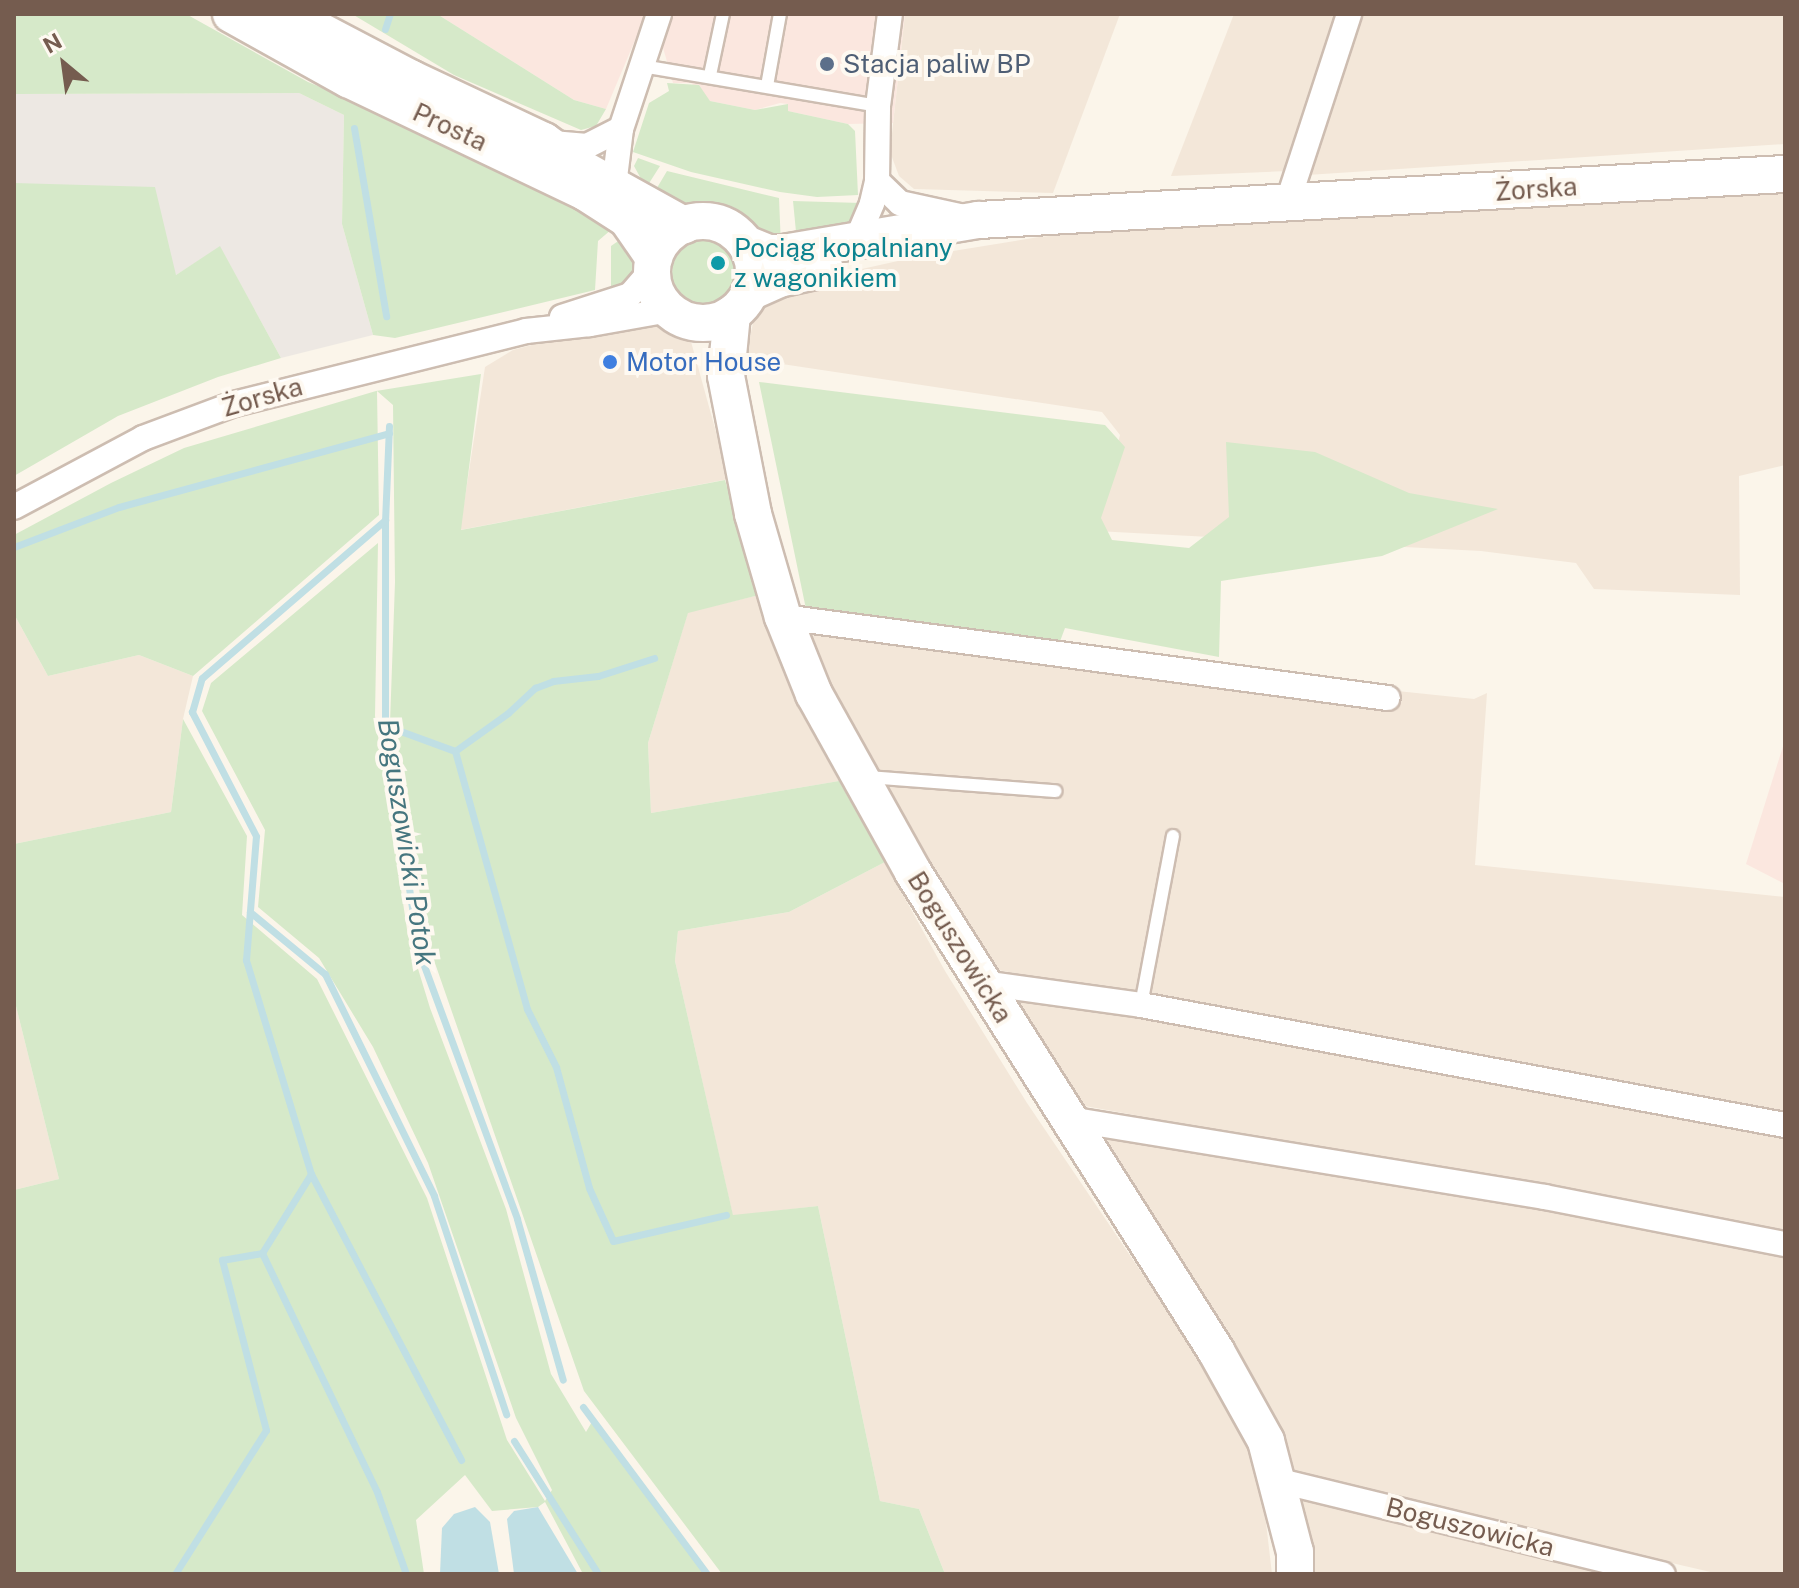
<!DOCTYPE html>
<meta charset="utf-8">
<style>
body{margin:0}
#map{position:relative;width:1799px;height:1588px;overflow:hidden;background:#fbf5ea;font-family:"Public Sans",sans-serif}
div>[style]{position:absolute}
.residential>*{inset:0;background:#f3e7d9}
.commercial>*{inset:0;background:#fbe7df}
.industrial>*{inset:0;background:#ede8e3}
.green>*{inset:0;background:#d6e9c9}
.round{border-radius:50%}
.water>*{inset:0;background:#c0dfe4}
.stream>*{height:7px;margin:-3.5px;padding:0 3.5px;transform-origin:3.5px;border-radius:3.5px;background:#c0dfe4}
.roads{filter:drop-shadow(2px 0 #cdbdb1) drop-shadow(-2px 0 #cdbdb1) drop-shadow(0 2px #cdbdb1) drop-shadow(0 -2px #cdbdb1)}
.lane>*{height:12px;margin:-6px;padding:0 6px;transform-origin:6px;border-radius:6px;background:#fff}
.street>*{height:24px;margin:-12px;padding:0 12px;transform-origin:12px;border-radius:12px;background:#fff}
.secondary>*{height:36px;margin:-18px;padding:0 18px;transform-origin:18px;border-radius:18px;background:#fff}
.secondary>.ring{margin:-18px;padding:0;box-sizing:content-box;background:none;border:36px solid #fff;border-radius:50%}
.dots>*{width:22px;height:22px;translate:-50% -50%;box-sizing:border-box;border:4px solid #fef9f1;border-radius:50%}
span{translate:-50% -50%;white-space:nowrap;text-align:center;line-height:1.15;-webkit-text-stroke:8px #fef9f1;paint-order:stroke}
.service-label{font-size:26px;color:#4e5e75}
.left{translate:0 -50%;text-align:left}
.street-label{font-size:26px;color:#755c4f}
.culture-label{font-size:26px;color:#0d838f}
.shop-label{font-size:26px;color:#366cbe}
.water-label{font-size:28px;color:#46767f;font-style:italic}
.frame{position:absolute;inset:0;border:16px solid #755c4f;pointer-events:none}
.north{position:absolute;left:24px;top:24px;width:80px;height:80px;-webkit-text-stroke:6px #fef9f1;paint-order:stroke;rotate:331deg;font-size:22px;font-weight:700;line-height:32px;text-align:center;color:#755c4f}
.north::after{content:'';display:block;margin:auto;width:28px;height:36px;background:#755c4f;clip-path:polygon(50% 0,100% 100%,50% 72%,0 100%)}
</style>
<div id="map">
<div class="residential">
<i style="clip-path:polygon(905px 14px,1120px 14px,1053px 193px,914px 189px,899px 176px,890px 152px)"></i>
<i style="clip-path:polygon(1234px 14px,1340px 14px,1287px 171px,1171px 176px)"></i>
<i style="clip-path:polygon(1355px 14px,1785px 14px,1785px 144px,1307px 175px)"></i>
<i style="clip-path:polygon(1646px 182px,1785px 189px,1785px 465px,1739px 476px,1740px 595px,1594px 589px,1576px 563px,1481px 551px,1096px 531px,1120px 435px,1102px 412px,755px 360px,747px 352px,754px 318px,768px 301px,794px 284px,916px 257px,1039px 237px)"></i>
<i style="clip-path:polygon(654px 312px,690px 338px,729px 479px,460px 530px,485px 367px,513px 350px)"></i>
<i style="clip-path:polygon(759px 595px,798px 707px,839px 781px,651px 813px,648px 743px,688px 612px)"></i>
<i style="clip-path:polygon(14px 614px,48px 676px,139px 655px,193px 676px,183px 719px,171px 812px,14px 844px)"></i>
<i style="clip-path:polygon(799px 618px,860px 635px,1474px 699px,1487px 693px,1475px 865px,1785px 897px,1785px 1114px,981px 967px,845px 727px)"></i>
<i style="clip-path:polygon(885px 862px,945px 971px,1027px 1103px,1223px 1393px,1253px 1458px,1263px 1497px,1272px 1574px,945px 1574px,919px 1509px,880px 1501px,818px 1206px,733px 1216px,675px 961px,678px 931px,789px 912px)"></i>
<i style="clip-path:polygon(14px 998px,59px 1179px,14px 1190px)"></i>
<i style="clip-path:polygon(1017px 1002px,1127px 1012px,1785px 1139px,1785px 1233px,1085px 1106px)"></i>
<i style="clip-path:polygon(1092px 1132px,1557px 1208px,1785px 1255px,1785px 1574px,1719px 1574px,1287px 1473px)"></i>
<i style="clip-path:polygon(1302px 1498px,1651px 1574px,1313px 1574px)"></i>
</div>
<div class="commercial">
<i style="clip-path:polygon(437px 14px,646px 14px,606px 109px,574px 100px)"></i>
<i style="clip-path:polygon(672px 14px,905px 14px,893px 123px,848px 124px,788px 111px,788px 104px,780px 103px,755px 110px,710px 101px,691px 83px,673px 83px,662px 44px)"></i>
<i style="clip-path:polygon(1785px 740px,1785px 883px,1783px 883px,1746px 864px)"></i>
</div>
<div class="industrial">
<i style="clip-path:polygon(299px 93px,344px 115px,342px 224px,373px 335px,281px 358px,220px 247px,176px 275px,14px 183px,14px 94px)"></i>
</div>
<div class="green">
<i style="clip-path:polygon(14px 14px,186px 14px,308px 82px,428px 131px,619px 223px,598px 241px,595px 290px,395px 338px,373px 335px,342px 224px,344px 115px,299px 93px,14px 94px)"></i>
<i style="clip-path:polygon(352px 14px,437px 14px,574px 100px,606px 109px,596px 126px,581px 130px,454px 75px)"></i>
<i style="clip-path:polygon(667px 83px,699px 85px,710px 101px,755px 110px,788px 104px,788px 111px,848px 124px,855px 131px,858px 195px,817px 197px,780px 192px,691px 172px,633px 152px,649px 103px,669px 91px)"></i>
<i style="clip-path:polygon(638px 158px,660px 166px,646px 188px,634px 166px)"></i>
<i style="clip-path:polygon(667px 171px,779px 198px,781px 246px,754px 237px,738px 221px,724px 214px,707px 210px,693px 212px,651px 198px)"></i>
<i style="clip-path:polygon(14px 183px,155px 187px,176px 275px,220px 246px,281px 358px,218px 377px,118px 416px,14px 476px)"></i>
<i style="clip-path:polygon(793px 201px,861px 203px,845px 229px,797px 242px)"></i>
<i style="clip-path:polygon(630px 233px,641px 269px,635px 280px,611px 294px,611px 246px)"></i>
<i class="round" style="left:672px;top:240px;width:66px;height:66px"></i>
<i style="clip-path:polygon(481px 374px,461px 530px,725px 480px,759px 595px,688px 613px,648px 743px,651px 813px,839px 781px,885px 862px,789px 912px,678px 931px,675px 961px,733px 1215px,818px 1206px,880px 1501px,919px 1509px,945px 1574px,722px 1574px,584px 1391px,429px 946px,390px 723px,395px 582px,393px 405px,377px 391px,379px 515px,193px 676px,139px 655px,48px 676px,14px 614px,14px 535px,111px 483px,184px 448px,376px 391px)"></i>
<i style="clip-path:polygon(759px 382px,1105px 425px,1125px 447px,1101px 518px,1112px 540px,1189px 548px,1229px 517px,1226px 442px,1315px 452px,1409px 493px,1498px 509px,1382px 556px,1221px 581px,1219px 657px,1065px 628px,1059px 644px,806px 609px)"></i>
<i style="clip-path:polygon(378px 543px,375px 716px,408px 936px,430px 1008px,506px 1209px,551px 1374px,586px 1432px,593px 1420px,707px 1574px,583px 1574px,545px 1502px,538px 1507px,492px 1511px,465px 1475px,416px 1520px,424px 1574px,14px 1574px,14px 1190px,59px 1179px,14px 998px,14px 844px,171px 812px,183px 719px,247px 836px,242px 915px,317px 979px,427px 1198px,507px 1440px,545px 1501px,552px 1490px,516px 1418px,428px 1163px,373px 1047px,319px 958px,258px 907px,265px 830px,202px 711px,211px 683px)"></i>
</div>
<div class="water">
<i style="clip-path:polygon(475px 1507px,490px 1522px,499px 1574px,440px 1574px,442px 1528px,454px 1514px)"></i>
<i style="clip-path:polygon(538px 1507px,578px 1574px,514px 1574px,507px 1519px,514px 1511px)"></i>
</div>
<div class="stream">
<i style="left:385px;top:29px;width:16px;rotate:-72deg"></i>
<i style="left:354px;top:128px;width:191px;rotate:80.3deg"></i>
<i style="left:389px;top:426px;width:94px;rotate:92.4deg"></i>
<i style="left:385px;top:520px;width:213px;rotate:90deg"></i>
<i style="left:385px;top:733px;width:222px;rotate:81.2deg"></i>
<i style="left:419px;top:952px;width:284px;rotate:69.8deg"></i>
<i style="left:517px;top:1219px;width:167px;rotate:74.1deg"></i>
<i style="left:14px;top:547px;width:112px;rotate:-20.9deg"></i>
<i style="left:119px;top:507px;width:280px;rotate:-15.3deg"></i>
<i style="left:384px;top:725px;width:76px;rotate:20.1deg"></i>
<i style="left:455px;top:751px;width:268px;rotate:74.4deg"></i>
<i style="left:527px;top:1009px;width:65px;rotate:63.4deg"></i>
<i style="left:556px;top:1067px;width:125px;rotate:74.7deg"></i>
<i style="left:589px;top:1188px;width:58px;rotate:65.6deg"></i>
<i style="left:613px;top:1241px;width:116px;rotate:-13deg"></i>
<i style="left:455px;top:751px;width:65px;rotate:-35.6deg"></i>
<i style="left:508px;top:713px;width:37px;rotate:-43deg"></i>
<i style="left:535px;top:688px;width:19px;rotate:-21deg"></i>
<i style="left:553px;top:681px;width:45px;rotate:-6.3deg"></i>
<i style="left:598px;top:676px;width:59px;rotate:-17.8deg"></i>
<i style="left:250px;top:912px;width:97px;rotate:39.6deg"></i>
<i style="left:325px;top:974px;width:247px;rotate:63.8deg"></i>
<i style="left:434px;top:1196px;width:230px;rotate:71.7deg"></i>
<i style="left:311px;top:1174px;width:323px;rotate:62.3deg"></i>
<i style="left:262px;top:1253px;width:265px;rotate:64.3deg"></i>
<i style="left:377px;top:1492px;width:87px;rotate:70.5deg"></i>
<i style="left:583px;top:1407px;width:208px;rotate:53.4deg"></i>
<i style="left:514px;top:1441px;width:157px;rotate:57.7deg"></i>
<i style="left:175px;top:1574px;width:170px;rotate:-57.7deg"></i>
<i style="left:266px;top:1430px;width:176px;rotate:-104.5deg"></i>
<i style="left:222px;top:1260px;width:41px;rotate:-9.9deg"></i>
<i style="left:262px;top:1253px;width:93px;rotate:-58.2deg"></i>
<i style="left:311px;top:1174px;width:224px;rotate:-106.9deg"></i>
<i style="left:246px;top:960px;width:124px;rotate:-85.4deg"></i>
<i style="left:256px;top:836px;width:140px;rotate:-117.3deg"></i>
<i style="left:192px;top:712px;width:35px;rotate:-74deg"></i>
<i style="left:202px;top:678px;width:242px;rotate:-40.8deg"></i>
</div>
<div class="roads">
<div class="lane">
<i style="left:642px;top:66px;width:239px;rotate:9.6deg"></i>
<i style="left:710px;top:75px;width:62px;rotate:-78deg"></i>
<i style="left:767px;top:86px;width:73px;rotate:-79.8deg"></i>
<i style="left:867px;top:777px;width:189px;rotate:4.3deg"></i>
<i style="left:1141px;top:1005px;width:172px;rotate:-79.3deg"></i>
</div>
<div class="street">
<i style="left:552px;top:143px;width:35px;rotate:5deg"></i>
<i style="left:587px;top:146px;width:38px;rotate:-27deg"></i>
<i style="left:877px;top:181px;width:32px;rotate:44deg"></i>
<i style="left:900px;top:203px;width:61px;rotate:12.2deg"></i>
<i style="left:614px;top:186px;width:57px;rotate:-83deg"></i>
<i style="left:621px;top:129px;width:121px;rotate:-71.7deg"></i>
<i style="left:1287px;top:204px;width:200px;rotate:-71.9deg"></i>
<i style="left:857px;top:239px;width:39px;rotate:-67deg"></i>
<i style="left:872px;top:203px;width:23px;rotate:-77deg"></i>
<i style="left:877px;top:181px;width:75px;rotate:-89.2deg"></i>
<i style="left:878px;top:106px;width:93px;rotate:-82.6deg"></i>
<i style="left:562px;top:317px;width:71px;rotate:-17.9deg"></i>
<i style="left:630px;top:295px;width:33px;rotate:-49deg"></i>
<i style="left:14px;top:507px;width:146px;rotate:-28.1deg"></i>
<i style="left:143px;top:438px;width:97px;rotate:-20.5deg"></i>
<i style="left:234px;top:404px;width:301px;rotate:-14deg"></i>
<i style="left:526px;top:331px;width:64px;rotate:-6.2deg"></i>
<i style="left:590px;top:324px;width:80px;rotate:-10deg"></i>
<i style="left:783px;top:617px;width:610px;rotate:7.63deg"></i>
<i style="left:983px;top:983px;width:160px;rotate:7.9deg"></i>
<i style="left:1141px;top:1005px;width:655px;rotate:10.56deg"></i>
<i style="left:1069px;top:1119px;width:482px;rotate:9.3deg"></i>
<i style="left:1545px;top:1197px;width:245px;rotate:11.1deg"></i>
<i style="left:1276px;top:1480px;width:398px;rotate:13.7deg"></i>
</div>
<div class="secondary">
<i style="left:231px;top:14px;width:134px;rotate:29.1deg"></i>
<i style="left:348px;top:79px;width:263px;rotate:25.5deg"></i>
<i style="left:585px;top:192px;width:50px;rotate:32.7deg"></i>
<i style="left:627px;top:219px;width:47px;rotate:55.3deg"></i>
<i style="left:288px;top:14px;width:138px;rotate:27.7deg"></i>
<i style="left:410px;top:78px;width:148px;rotate:25.2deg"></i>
<i style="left:544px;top:141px;width:46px;rotate:36.1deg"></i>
<i style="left:581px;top:168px;width:118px;rotate:29deg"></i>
<i class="ring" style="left:652px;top:221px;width:66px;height:66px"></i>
<i style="left:746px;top:244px;width:24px;rotate:22deg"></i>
<i style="left:768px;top:253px;width:15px"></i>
<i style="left:783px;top:253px;width:199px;rotate:-9.6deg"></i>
<i style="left:979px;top:220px;width:807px;rotate:-3.27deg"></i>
<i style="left:750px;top:292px;width:32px;rotate:-24deg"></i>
<i style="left:779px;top:279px;width:47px;rotate:-12.3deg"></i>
<i style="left:732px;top:314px;width:62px;rotate:95.5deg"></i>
<i style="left:726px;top:376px;width:141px;rotate:78.9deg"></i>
<i style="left:753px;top:514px;width:107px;rotate:73.8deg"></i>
<i style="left:783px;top:617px;width:83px;rotate:68.1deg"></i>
<i style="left:814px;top:694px;width:204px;rotate:60.9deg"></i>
<i style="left:913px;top:872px;width:567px;rotate:57.68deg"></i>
<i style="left:1216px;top:1351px;width:103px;rotate:60.9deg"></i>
<i style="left:1266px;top:1441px;width:115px;rotate:75.4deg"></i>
<i style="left:1295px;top:1552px;width:22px;rotate:90deg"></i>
</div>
</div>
<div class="dots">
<i style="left:827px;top:64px;background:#5c6f8a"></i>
<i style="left:718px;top:263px;background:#0f9aa8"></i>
<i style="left:610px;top:362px;background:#3f7fe0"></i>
</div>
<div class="service-label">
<span class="left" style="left:843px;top:64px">Stacja paliw BP</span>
</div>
<div class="street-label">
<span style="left:450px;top:127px;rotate:25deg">Prosta</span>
<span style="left:1536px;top:189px;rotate:-4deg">Żorska</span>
<span style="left:262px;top:397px;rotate:-16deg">Żorska</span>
<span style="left:960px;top:947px;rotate:58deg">Boguszowicka</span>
<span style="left:1470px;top:1527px;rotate:14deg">Boguszowicka</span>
</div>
<div class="culture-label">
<span class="left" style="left:734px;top:263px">Pociąg kopalniany<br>z wagonikiem</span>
</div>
<div class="shop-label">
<span class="left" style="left:626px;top:362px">Motor House</span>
</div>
<div class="water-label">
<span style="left:407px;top:842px;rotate:81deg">Boguszowicki Potok</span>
</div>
<div class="frame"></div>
<div class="north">N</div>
</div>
